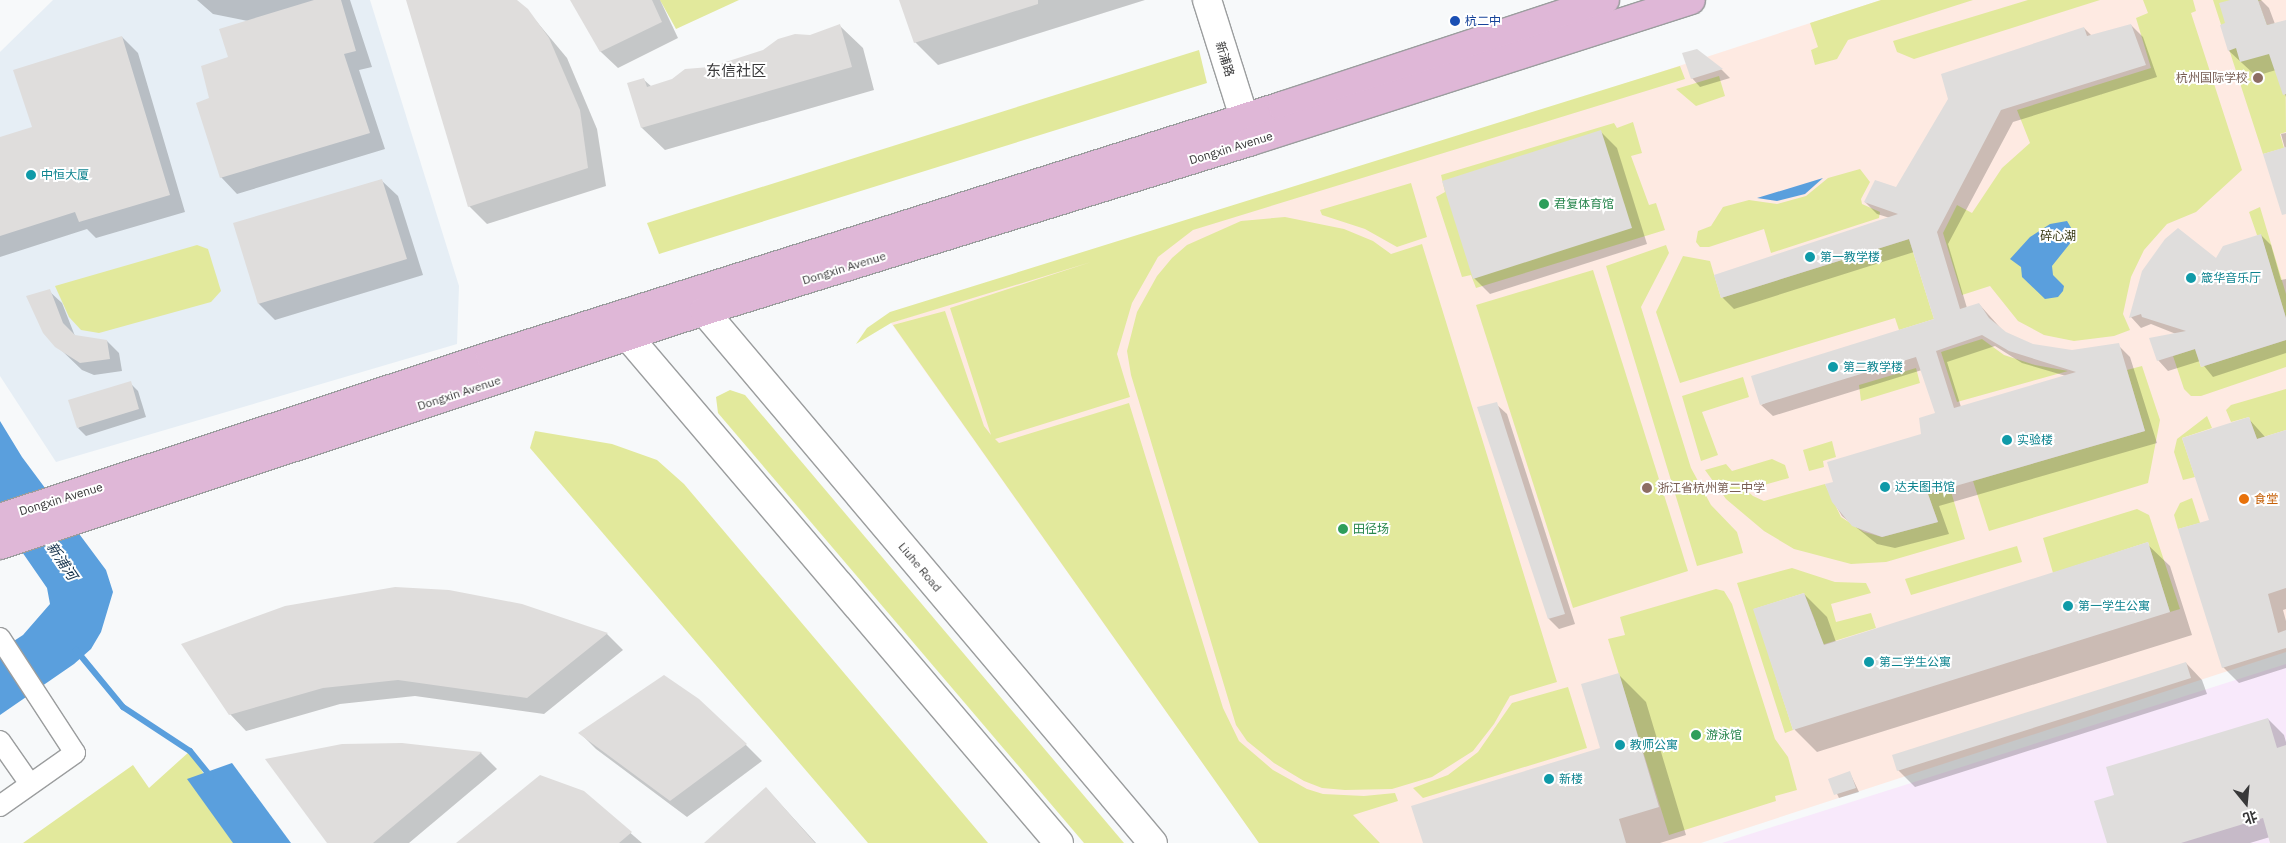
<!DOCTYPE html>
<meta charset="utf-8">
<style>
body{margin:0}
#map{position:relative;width:2286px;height:843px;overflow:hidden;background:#f7f9fa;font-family:"IBM Plex Sans","Noto Sans SC",sans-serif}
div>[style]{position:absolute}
.built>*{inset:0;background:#e6eef5}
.industrial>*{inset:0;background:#f8e9fb}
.education>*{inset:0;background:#feeae2}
.green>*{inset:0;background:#e2e99c}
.water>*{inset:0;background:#5a9fdd}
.shadow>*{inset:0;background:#0003}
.stream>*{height:6px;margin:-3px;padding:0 3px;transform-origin:3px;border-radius:3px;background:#5a9fdd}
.building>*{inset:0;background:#dfdddc}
.roads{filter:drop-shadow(1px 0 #9b9d9e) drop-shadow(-1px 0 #9b9d9e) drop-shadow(0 1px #9b9d9e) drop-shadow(0 -1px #9b9d9e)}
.street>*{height:20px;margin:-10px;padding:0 10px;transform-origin:10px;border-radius:10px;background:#fff}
.secondary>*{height:28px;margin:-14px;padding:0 14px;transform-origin:14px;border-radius:14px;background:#fff}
.primary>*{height:28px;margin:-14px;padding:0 14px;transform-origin:14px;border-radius:14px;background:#dfb7d7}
.dots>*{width:14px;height:14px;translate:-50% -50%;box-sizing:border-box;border:2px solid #fff;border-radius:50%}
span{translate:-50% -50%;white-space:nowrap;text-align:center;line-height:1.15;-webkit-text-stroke:4px #fff;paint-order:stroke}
.transit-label{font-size:12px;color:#164399}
.left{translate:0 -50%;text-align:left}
.street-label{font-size:12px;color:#383839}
.education-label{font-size:12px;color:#785e54}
.right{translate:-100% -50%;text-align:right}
.culture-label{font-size:12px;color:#0d838f}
.leisure-label{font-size:12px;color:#27864d}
.park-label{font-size:12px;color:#30320a}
.food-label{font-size:12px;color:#c56008}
.water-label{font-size:14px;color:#112e48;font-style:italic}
.quarter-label{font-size:15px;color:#383839}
.north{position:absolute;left:2221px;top:778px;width:50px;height:50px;-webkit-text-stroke:4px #fff;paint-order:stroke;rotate:163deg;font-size:14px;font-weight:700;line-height:20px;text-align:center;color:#383839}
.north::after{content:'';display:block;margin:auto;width:18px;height:22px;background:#383839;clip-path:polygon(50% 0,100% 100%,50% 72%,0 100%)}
</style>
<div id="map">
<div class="built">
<i style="clip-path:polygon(53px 0,370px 0,459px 286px,457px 344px,56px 462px,0 376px,0 52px)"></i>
</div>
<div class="industrial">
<i style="clip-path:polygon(2286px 664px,2286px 843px,1722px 843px)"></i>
</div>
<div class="education">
<i style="clip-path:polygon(1881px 0,2286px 0,2286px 652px,1701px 843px,1259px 843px,891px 323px)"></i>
</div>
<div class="green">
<i style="clip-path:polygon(660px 0,739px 0,676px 29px)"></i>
<i style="clip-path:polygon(1881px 0,1973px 0,1848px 40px,1837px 59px,1815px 65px,1811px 50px,1818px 47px,1810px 23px)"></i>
<i style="clip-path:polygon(2028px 0,2100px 0,1914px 59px,1897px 52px,1893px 41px)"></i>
<i style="clip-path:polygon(2143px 0,2193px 0,2196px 11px,2191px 13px,2242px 170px,2196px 212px,2167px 224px,2144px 250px,2131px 277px,2123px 314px,2130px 330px,2114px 336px,2074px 341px,2044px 335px,2018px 321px,1990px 286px,1962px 295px,1943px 233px,1957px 205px,1972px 213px,2002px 168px,2030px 143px,2017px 110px,2151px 68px,2136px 18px,2148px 13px)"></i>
<i style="clip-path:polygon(2213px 0,2262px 0,2258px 1px,2267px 25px,2285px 21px,2286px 132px,2280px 134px,2284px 148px,2263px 154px)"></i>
<i style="clip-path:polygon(1199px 50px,1207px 83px,659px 254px,647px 223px)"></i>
<i style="clip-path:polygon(1680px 66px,1685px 79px,1193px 230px,1158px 257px,1132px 303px,1117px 354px,1130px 397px,995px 439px,999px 443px,1129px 403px,1223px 708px,1239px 741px,1273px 770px,1307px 789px,1323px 794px,1364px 796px,1395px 793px,1398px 801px,1353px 815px,1380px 843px,1259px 843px,893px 325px,945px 311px,984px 426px,991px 435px,950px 308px,1091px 262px,891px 323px,856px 344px,867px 328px,890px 312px)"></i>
<i style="clip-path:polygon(1719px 76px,1725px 96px,1696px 106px,1676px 89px)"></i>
<i style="clip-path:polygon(1633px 122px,1642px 153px,1631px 156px,1649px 205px,1656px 203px,1665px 230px,1476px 288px,1471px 275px,1462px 277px,1436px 197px,1445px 192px,1441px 175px,1614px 123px,1617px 128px)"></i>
<i style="clip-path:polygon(1860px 169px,1870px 182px,1861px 199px,1862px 204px,1880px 212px,1879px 218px,1771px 253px,1764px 229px,1709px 247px,1700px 247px,1696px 242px,1698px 231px,1711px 226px,1723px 207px,1749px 200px,1777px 204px,1806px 196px,1828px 178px)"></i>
<i style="clip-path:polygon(1411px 183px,1427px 237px,1397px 247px,1365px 229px,1322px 215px,1320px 210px)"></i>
<i style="clip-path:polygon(2260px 207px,2286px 294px,2286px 318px,2261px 235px,2257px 235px,2249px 212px)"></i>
<i style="clip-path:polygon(1285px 217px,1344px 229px,1373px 241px,1391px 254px,1422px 244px,1557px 682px,1510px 696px,1494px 724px,1473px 751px,1432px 777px,1392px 789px,1345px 790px,1322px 788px,1304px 781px,1274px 763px,1247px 741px,1236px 725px,1131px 375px,1127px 351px,1137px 312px,1157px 276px,1172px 258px,1187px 245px,1241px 221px)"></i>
<i style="clip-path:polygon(1909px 239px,1934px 319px,1899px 330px,1895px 318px,1680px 383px,1656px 312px,1683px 256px,1710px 261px,1721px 298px)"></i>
<i style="clip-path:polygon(197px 245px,208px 249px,221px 291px,211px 302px,99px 333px,81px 330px,69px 317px,55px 286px)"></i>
<i style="clip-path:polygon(1666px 245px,1669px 253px,1641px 307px,1691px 468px,1711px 505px,1737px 532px,1743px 553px,1697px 566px,1606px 266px)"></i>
<i style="clip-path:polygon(1593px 270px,1688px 571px,1573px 608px,1476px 305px)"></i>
<i style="clip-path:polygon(1982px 339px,2004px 355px,2035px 365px,2068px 371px,1957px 402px,1941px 352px)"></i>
<i style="clip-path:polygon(2286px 340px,2286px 367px,2201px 396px,2191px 396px,2184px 389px,2173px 356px,2195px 349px,2201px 367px)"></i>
<i style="clip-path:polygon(2142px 366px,2160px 420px,2148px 483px,1989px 531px,1973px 481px,2145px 431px,2127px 370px)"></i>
<i style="clip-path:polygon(1916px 368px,1920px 383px,1861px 401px,1859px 385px)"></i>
<i style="clip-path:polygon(1743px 377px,1749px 397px,1702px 412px,1718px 455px,1701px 461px,1682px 396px)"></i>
<i style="clip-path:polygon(2286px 389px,2286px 430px,2257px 439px,2249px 417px,2231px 422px,2226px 410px,2231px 405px)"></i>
<i style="clip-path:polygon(730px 390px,745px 395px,1124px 843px,1084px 843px,718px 413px,716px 397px)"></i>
<i style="clip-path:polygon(2207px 416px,2212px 428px,2182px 438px,2195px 477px,2183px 480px,2174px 452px,2177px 439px)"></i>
<i style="clip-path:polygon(535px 431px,612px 444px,657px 460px,684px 484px,988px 843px,868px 843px,530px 448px)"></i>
<i style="clip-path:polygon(1832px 441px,1836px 457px,1823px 461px,1824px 467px,1809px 471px,1803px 450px)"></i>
<i style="clip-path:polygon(1772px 459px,1785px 465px,1789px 478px,1746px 490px,1753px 496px,1764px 501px,1825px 484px,1841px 517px,1864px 532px,1882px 537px,1938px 522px,1928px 494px,1950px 488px,1965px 539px,1886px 562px,1851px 564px,1794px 549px,1764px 531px,1726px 499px,1705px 470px,1726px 464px,1732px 471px)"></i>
<i style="clip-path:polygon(2192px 498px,2200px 523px,2178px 529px,2174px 515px,2180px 503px)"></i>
<i style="clip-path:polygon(2137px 509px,2149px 515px,2180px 609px,2170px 612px,2148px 542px,2053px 573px,2043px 538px)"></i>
<i style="clip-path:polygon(2017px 546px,2022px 562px,1911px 595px,1905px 579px)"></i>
<i style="clip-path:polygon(1792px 568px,1835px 582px,1866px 583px,1871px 593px,1831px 604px,1836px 622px,1871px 613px,1876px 628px,1812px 648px,1816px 623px,1804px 593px,1754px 609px,1793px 730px,1785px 733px,1737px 583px)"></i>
<i style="clip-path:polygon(1716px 589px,1724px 591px,1732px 604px,1775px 739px,1788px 757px,1797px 790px,1775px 796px,1776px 801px,1669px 835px,1608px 639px,1625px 635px,1620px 617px)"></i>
<i style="clip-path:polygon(1568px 687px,1587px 748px,1423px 798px,1413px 788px,1448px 775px,1478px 752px,1512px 703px)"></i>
<i style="clip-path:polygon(190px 751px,245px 843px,23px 843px,133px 765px,149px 788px)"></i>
</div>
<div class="water">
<i style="clip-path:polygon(1823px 178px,1805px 194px,1777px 201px,1757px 198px)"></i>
<i style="clip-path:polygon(2067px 221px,2073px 231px,2072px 241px,2052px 266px,2053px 275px,2064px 286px,2063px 291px,2058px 297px,2045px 299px,2022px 277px,2021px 267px,2010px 259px,2030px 237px,2050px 224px)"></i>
<i style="clip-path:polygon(0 421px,22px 457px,106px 570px,113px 592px,101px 632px,91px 649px,74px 664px,0 715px,0 650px,23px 635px,50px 604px,47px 588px,0 520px)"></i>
<i style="clip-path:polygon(232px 763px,291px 843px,233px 843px,187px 779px)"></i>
</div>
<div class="shadow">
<i style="clip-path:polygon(197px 0,350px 0,372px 67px,359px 70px,385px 149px,237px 194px,221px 177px,211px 99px,248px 21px,213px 14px)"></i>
<i style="clip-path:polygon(407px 0,515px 0,527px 10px,567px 58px,597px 129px,606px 186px,487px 224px,469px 206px)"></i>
<i style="clip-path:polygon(571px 0,660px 0,678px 38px,618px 68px,601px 52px)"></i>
<i style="clip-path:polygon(911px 0,1145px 0,938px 65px,915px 42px)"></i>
<i style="clip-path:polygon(2235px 0,2261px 0,2269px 8px,2275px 24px,2286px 21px,2286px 97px,2276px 70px,2256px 76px,2229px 51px,2221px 25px,2226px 24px)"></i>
<i style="clip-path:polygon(evenodd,2131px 25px,2143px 37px,2157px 77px,2013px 122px,1948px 244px,1967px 308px,1979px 304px,2005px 333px,2033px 346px,2072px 352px,2118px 345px,2130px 357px,2157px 443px,1939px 506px,1949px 534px,1895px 548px,1877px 544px,1842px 516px,1833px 501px,1835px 482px,1923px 434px,1937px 414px,1922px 370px,1773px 416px,1761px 405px,1936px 320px,1914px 252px,1734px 309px,1722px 297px,1890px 218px,1877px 214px,1865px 202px,1896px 189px,2084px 28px,2092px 36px,2131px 25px,1995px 346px,2022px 363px,2066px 376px,1961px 407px,1947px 362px,1995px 346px)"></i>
<i style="clip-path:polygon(840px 26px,863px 48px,874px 90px,665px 150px,642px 128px,643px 79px,652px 87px)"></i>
<i style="clip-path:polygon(122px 37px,138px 53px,185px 212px,96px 238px,87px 229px,0 257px,0 138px,34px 128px)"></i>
<i style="clip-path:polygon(1697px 50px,1722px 70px,1730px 78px,1700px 87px,1692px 78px)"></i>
<i style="clip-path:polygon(1600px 131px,1617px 148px,1647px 244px,1490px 294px,1474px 278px)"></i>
<i style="clip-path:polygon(2286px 133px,2286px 206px,2285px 149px,2281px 134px)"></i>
<i style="clip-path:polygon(381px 180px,398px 196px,423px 275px,275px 320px,259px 304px,235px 224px)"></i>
<i style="clip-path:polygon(2261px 235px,2271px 245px,2281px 280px,2286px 279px,2286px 353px,2213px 377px,2200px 361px,2168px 371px,2158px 360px,2176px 334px,2151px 324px,2141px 328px,2131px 317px,2216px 260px)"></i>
<i style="clip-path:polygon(49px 291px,62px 303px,75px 336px,107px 341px,119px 353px,122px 371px,94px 375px,82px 370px,57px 346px)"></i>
<i style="clip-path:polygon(130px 383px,138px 391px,146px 417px,86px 436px,78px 428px)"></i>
<i style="clip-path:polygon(1496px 404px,1507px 414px,1575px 624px,1559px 629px,1549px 619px,1478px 408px)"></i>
<i style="clip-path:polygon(2248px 418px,2266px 438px,2286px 432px,2286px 609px,2283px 610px,2286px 621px,2286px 668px,2239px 683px,2223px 667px,2211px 521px)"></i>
<i style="clip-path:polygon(2147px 544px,2170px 566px,2192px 635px,1817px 752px,1795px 730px,1755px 610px,1804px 594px,1827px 617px,1836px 642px)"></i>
<i style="clip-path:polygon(522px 605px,607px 634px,623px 650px,544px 714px,415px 696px,340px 704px,246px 731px,230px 714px)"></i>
<i style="clip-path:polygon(2186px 663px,2202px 680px,2207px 694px,1915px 787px,1898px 770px)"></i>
<i style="clip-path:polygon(1618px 674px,1646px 702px,1686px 835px,1660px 843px,1425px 843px,1602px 749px)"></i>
<i style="clip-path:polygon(2268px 719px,2284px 735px,2286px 742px,2286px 843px,2271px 843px,2270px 837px,2250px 843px,2108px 843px,2115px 795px)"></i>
<i style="clip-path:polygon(580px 733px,746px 745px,762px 761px,687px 817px,596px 749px)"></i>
<i style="clip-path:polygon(402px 744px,481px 753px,497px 769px,409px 843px,330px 843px)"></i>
<i style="clip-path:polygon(1850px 773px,1859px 792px,1839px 798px,1830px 779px)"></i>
<i style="clip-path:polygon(766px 788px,816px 843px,706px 843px)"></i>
<i style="clip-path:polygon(583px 792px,642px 843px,458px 843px)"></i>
</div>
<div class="stream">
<i style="left:76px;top:650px;width:74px;rotate:50.5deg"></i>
<i style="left:123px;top:707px;width:80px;rotate:33.3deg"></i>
<i style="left:190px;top:751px;width:33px;rotate:51deg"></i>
</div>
<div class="building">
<i style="clip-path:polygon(314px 0,341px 0,356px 51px,344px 54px,370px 133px,220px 178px,196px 103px,209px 98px,201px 66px,228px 57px,219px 29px)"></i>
<i style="clip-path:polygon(406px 0,517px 0,528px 9px,549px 38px,580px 110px,588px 168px,468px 207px)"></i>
<i style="clip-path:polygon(570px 0,652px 0,662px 22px,600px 52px)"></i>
<i style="clip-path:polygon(899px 0,1038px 0,1038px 4px,914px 43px)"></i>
<i style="clip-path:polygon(2230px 0,2258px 0,2267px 25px,2286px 20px,2286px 94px,2283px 95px,2269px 54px,2240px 62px,2236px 48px,2228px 51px,2220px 25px,2225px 23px,2219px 3px)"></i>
<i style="clip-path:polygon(840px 24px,852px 67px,641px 128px,627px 83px,644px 78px,647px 87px,672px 79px,685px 69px,710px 67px,763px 50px,778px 39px,795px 34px,810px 35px)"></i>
<i style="clip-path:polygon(evenodd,2131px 24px,2146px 65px,2001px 110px,1937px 232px,1960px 309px,1979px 303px,1989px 318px,2006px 332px,2033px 344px,2072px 350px,2119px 343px,2145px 431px,1928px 494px,1938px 522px,1882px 537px,1852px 526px,1832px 502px,1825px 484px,1833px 482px,1827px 462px,1921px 434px,1919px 418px,1935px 413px,1916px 357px,1760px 405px,1751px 376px,1934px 319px,1909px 239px,1721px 298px,1714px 275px,1898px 214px,1864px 202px,1875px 180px,1896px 187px,1948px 99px,1941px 74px,2084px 27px,2087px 36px,2131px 24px,1982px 335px,2009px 351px,2076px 372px,1954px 408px,1936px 351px,1982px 335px)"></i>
<i style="clip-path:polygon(122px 36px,170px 195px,79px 222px,75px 212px,0 236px,0 137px,32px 127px,13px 70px)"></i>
<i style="clip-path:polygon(1697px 49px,1723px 69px,1691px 79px,1682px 53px)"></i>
<i style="clip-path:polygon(1601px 130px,1632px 228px,1473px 279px,1442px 181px)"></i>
<i style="clip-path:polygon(2286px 147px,2286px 214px,2282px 215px,2263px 154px)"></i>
<i style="clip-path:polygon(382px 179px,407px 259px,258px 304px,233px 223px)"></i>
<i style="clip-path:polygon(2178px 228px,2216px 258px,2223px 246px,2261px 234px,2286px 318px,2286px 340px,2201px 367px,2195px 349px,2157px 361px,2149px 338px,2186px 331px,2142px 317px,2141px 314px,2129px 318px,2142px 271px,2165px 239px)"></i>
<i style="clip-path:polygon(50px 289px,63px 323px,75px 335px,107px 340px,110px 359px,80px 363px,55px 347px,43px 333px,26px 296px)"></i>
<i style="clip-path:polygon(131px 381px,139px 409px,77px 428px,68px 400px)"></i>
<i style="clip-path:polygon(1497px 402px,1565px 614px,1548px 619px,1477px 407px)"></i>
<i style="clip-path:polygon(2249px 417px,2257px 439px,2286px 430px,2286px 588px,2268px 594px,2278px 633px,2286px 630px,2286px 648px,2222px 668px,2178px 529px,2209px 520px,2182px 438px)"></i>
<i style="clip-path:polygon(2148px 542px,2170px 612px,1793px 730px,1753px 609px,1804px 593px,1824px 645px)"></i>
<i style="clip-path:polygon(395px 587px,449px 590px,522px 604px,608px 633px,527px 698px,398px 680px,323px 688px,229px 715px,181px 644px,285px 606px)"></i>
<i style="clip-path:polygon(2186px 662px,2191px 678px,1897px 771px,1892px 755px)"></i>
<i style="clip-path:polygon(1619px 673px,1659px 807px,1619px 819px,1626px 843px,1423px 843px,1411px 806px,1600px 748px,1581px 684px)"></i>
<i style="clip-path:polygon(664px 675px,699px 699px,747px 744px,670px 801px,578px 733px)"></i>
<i style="clip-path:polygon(2268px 718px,2277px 748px,2286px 745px,2286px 843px,2270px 843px,2263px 818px,2181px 843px,2107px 843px,2094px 801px,2114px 795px,2106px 767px)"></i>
<i style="clip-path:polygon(402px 743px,482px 752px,373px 843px,327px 843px,265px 759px,342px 744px)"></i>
<i style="clip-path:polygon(1850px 771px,1856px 788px,1834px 795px,1828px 779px)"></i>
<i style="clip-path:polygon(540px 775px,584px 791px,632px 832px,619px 843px,456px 843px)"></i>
<i style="clip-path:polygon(766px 787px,815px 843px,704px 843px)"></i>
</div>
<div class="roads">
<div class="street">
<i style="left:0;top:638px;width:137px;rotate:56.9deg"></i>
<i style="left:75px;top:753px;width:92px;rotate:144.8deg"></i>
<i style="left:0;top:741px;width:52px;rotate:55.1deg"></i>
</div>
<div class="secondary">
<i style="left:1207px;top:0;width:123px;rotate:72.5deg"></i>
<i style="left:686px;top:297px;width:23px;rotate:38deg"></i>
<i style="left:704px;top:311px;width:696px;rotate:49.84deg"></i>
<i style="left:613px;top:319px;width:688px;rotate:49.6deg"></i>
</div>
<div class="primary">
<i style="left:0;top:518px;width:516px;rotate:-18.29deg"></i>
<i style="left:490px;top:356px;width:831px;rotate:-17.52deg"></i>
<i style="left:1282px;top:106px;width:340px;rotate:-18.2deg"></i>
<i style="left:0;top:545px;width:742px;rotate:-18.39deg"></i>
<i style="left:704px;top:311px;width:571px;rotate:-17.23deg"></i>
<i style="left:1249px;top:142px;width:464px;rotate:-17.8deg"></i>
</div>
</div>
<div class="dots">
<i style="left:1455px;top:21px;background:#1a4fb4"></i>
<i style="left:2258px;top:78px;background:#8d6e63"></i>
<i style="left:31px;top:175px;background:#0f9aa8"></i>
<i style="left:1544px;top:204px;background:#2e9e5b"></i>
<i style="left:1810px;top:257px;background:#0f9aa8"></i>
<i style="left:2191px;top:278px;background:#0f9aa8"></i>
<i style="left:1833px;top:367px;background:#0f9aa8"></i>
<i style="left:2007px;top:440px;background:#0f9aa8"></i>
<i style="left:1885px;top:487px;background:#0f9aa8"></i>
<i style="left:1647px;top:488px;background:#8d6e63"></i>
<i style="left:2244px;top:499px;background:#e8710a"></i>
<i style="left:1343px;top:529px;background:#2e9e5b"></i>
<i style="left:2068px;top:606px;background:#0f9aa8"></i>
<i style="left:1869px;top:662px;background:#0f9aa8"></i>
<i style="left:1696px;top:735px;background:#2e9e5b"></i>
<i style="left:1620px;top:745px;background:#0f9aa8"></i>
<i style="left:1549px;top:779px;background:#0f9aa8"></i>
</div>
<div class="transit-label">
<span class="left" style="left:1465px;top:21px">杭二中</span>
</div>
<div class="street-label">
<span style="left:1225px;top:59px;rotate:73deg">新浦路</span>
<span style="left:1231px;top:148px;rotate:-17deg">Dongxin Avenue</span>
<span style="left:844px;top:268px;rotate:-17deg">Dongxin Avenue</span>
<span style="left:459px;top:393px;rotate:-18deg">Dongxin Avenue</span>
<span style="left:61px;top:499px;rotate:-17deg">Dongxin Avenue</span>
<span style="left:920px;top:567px;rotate:50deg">Liuhe Road</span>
</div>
<div class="education-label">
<span class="right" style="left:2248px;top:78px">杭州国际学校</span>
<span class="left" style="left:1657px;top:488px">浙江省杭州第二中学</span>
</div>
<div class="culture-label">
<span class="left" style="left:41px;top:175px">中恒大厦</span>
<span class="left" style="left:1820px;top:257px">第一教学楼</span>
<span class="left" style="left:2201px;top:278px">箴华音乐厅</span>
<span class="left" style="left:1843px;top:367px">第二教学楼</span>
<span class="left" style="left:2017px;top:440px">实验楼</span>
<span class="left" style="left:1895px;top:487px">达夫图书馆</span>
<span class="left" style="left:2078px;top:606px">第一学生公寓</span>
<span class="left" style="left:1879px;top:662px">第二学生公寓</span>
<span class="left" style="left:1630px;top:745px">教师公寓</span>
<span class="left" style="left:1559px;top:779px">新楼</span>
</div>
<div class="leisure-label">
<span class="left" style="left:1554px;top:204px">君复体育馆</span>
<span class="left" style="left:1353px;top:529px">田径场</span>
<span class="left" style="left:1706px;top:735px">游泳馆</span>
</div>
<div class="park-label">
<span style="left:2058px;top:236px">碎心湖</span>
</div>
<div class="food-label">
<span class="left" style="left:2254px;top:499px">食堂</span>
</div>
<div class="water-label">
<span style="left:62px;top:561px;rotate:56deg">新浦河</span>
</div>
<div class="quarter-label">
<span style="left:736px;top:71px">东信社区</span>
</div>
<div class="north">北</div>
</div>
